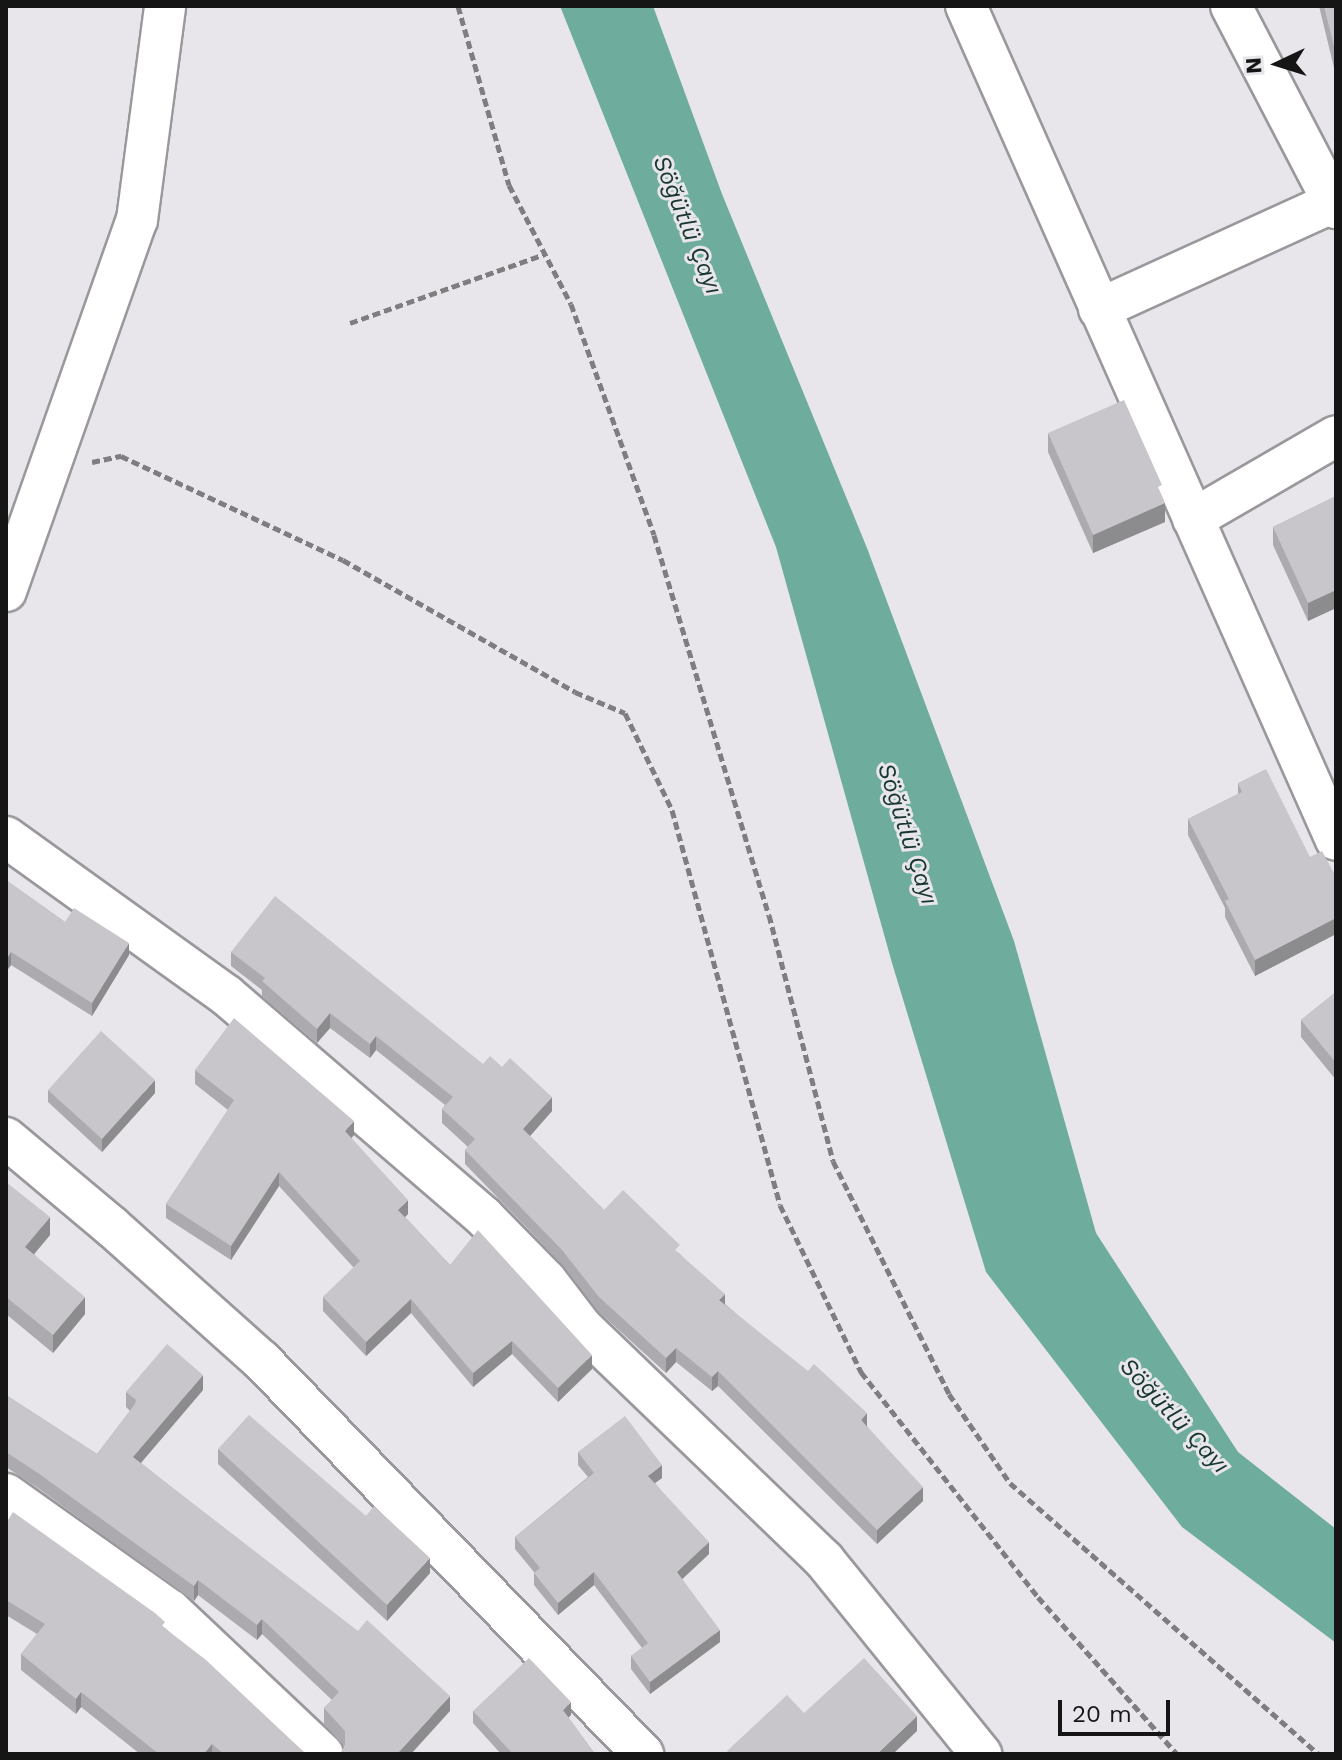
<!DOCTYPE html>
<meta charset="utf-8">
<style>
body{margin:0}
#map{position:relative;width:1342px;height:1760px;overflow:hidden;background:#e8e6ea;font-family:"Work Sans",sans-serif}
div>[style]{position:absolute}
.water>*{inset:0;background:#6ead9d}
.path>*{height:5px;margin-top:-2.5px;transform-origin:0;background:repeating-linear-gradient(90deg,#7e7d7f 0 8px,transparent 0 12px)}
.roads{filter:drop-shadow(2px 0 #9a989c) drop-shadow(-2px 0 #9a989c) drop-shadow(0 2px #9a989c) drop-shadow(0 -2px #9a989c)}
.minor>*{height:40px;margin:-20px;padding:0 20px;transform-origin:20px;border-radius:20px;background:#fff}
.wall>*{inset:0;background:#acaaae}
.shaded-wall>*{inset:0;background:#8c8b8d}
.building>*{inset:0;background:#c8c6ca}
span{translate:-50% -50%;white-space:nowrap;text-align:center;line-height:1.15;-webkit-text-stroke:6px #e8e6ea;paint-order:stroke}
.water-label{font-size:24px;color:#17362f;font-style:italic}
.frame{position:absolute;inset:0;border:8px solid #151516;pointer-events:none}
.north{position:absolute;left:1238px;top:24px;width:80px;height:80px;-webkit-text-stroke:6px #e8e6ea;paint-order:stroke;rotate:266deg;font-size:22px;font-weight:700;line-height:32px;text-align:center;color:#151516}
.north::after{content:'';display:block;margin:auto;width:28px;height:36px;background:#151516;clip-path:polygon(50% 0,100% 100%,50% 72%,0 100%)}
.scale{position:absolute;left:1058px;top:1700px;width:112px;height:36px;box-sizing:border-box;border:4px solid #151516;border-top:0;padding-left:10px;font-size:24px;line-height:28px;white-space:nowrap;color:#151516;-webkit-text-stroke:6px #e8e6ea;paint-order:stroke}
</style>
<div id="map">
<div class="water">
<i style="clip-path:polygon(560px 6px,653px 6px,722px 194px,867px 548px,1014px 941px,1096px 1233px,1238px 1452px,1336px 1529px,1336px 1643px,1182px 1527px,986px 1272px,892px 963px,776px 547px)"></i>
</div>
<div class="path">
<i style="left:458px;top:6px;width:186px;rotate:74.1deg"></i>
<i style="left:509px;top:185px;width:134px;rotate:62.5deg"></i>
<i style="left:571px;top:304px;width:245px;rotate:70.2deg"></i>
<i style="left:654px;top:535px;width:397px;rotate:73.2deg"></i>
<i style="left:769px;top:915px;width:254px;rotate:75.4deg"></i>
<i style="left:833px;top:1161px;width:260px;rotate:63.5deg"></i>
<i style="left:949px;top:1394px;width:108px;rotate:55.6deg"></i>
<i style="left:1010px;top:1483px;width:410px;rotate:41.3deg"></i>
<i style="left:350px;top:323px;width:207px;rotate:-19.5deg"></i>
<i style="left:92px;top:462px;width:30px;rotate:-12deg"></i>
<i style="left:121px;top:456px;width:245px;rotate:25.1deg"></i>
<i style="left:343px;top:560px;width:267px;rotate:29.6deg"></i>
<i style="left:575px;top:692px;width:54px;rotate:22.8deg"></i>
<i style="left:625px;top:713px;width:108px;rotate:64.1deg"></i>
<i style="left:672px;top:810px;width:409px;rotate:74.7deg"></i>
<i style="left:780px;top:1205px;width:186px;rotate:64.1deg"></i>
<i style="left:861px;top:1372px;width:286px;rotate:51.8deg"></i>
<i style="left:1038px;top:1597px;width:210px;rotate:48.5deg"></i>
</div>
<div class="roads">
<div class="minor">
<i style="left:966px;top:6px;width:912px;rotate:66.08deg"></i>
<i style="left:1231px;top:6px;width:228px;rotate:62.5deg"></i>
<i style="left:1099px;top:309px;width:260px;rotate:-24.5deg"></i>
<i style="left:1193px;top:519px;width:165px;rotate:-30.1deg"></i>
<i style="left:6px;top:591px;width:393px;rotate:-70.6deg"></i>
<i style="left:137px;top:220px;width:216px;rotate:-82.5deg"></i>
<i style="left:6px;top:837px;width:271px;rotate:35.7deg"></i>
<i style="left:226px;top:995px;width:340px;rotate:40.7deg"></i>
<i style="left:484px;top:1217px;width:88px;rotate:45.5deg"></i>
<i style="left:546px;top:1280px;width:59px;rotate:52.5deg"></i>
<i style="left:582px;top:1327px;width:336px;rotate:43.9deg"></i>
<i style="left:824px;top:1560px;width:250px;rotate:51deg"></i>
<i style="left:6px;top:1138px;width:137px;rotate:40deg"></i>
<i style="left:111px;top:1226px;width:201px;rotate:41.8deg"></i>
<i style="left:261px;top:1360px;width:549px;rotate:45.89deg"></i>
<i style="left:6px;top:1494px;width:201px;rotate:35.3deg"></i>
<i style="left:170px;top:1610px;width:210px;rotate:43.3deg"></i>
</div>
</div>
<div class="wall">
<i style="clip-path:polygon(1319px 6px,1336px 6px,1336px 76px)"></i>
<i style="clip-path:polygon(1048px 433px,1162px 496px,1165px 522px,1093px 553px,1048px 452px)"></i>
<i style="clip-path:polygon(1336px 496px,1336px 608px,1308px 621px,1273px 545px,1273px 527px)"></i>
<i style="clip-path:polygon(1238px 783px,1310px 857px,1336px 877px,1336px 934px,1255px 976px,1225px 917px,1225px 908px,1188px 835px,1188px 819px,1238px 794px)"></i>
<i style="clip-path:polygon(6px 880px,65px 922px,129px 955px,92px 1016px,11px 965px,8px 969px,6px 968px)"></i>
<i style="clip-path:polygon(231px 952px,483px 1064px,552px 1111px,530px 1136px,604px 1210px,680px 1254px,725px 1304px,867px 1426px,923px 1501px,877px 1544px,718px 1386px,712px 1391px,676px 1362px,666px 1373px,599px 1312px,562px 1264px,465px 1164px,465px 1150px,468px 1147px,442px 1123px,442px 1109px,445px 1105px,376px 1050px,370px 1058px,330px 1028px,317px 1043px,262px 996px,262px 990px,231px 966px)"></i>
<i style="clip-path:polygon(1336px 992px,1336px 1080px,1301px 1037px,1301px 1020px)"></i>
<i style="clip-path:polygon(195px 1070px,354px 1135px,351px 1138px,408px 1214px,405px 1217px,450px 1265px,592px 1369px,558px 1402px,512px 1354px,473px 1387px,411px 1313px,366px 1356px,323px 1311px,323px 1297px,354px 1268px,279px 1186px,231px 1260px,166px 1218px,166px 1204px,228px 1110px,195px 1084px)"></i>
<i style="clip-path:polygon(48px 1090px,155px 1093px,102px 1152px,48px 1102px)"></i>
<i style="clip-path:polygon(6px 1182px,50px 1235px,34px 1254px,85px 1314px,53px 1353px,6px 1314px)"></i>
<i style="clip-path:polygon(203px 1390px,141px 1463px,450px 1711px,344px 1746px,324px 1724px,324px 1708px,332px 1700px,262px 1634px,257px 1640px,198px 1595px,194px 1601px,38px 1488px,6px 1467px,6px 1395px,97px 1454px,130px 1411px,126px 1407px,126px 1392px)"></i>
<i style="clip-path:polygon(218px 1449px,366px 1516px,430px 1573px,387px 1621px,218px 1464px)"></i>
<i style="clip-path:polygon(578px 1452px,662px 1478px,655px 1483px,709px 1554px,682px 1579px,720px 1642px,650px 1694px,631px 1669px,631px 1656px,642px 1648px,594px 1585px,558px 1615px,534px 1585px,534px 1572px,515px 1549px,515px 1537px,588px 1477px,578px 1465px)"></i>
<i style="clip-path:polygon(6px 1519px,165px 1628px,306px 1754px,140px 1754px,81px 1707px,76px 1714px,21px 1670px,21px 1654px,37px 1634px,6px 1615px)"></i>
<i style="clip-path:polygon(473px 1711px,571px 1715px,568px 1717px,595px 1754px,501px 1754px,473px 1723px)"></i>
</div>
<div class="shaded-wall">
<i style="clip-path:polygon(1165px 503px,1165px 522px,1093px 553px,1093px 535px)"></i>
<i style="clip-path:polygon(1336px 590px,1336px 608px,1308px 621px,1308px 603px)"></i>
<i style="clip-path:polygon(1336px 918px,1336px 934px,1255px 976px,1255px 960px)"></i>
<i style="clip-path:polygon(129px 943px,129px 955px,92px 1016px,92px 1003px)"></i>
<i style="clip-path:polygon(11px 952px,11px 965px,8px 969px,8px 957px)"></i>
<i style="clip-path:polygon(330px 1013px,330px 1028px,317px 1043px,317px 1029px)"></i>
<i style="clip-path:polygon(376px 1036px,376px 1050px,370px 1058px,370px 1044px)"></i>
<i style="clip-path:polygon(155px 1080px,155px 1093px,102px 1152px,102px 1139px)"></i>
<i style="clip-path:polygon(552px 1097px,552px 1111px,523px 1144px,523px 1129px)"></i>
<i style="clip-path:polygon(354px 1121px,354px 1135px,345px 1145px,345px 1131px)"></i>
<i style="clip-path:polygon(279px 1172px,279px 1186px,231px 1260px,231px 1246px)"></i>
<i style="clip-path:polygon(408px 1200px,408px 1214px,398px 1224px,398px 1210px)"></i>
<i style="clip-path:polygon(50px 1217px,50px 1235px,25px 1265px,25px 1247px)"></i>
<i style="clip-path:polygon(725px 1294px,725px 1308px,719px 1300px)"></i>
<i style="clip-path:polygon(85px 1297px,85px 1314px,53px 1353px,53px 1335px)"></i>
<i style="clip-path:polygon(411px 1299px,411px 1313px,366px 1356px,366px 1342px)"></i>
<i style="clip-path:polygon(512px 1341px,512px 1354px,473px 1387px,473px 1373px)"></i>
<i style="clip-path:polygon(676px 1348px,676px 1362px,666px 1373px,666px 1358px)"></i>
<i style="clip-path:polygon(592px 1355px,592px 1369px,558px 1402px,558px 1388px)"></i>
<i style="clip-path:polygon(718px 1371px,718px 1386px,712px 1391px,712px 1377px)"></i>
<i style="clip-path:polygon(203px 1375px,203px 1390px,133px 1472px,133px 1457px)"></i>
<i style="clip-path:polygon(867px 1413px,867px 1427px,861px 1420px)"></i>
<i style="clip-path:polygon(662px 1465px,662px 1478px,648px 1488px,648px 1476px)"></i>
<i style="clip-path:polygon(923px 1487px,923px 1501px,877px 1544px,877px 1530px)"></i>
<i style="clip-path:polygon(709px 1542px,709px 1554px,677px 1584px,677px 1572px)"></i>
<i style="clip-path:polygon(430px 1558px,430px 1573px,387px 1621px,387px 1605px)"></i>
<i style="clip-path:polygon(594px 1572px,594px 1585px,558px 1615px,558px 1603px)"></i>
<i style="clip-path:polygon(198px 1580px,198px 1595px,194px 1601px,194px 1586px)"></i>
<i style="clip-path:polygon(262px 1619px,262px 1634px,257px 1640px,257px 1625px)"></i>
<i style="clip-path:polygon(720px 1630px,720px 1642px,650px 1694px,650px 1682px)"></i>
<i style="clip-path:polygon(81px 1692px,81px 1707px,76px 1714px,76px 1699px)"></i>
<i style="clip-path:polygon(450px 1696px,450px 1711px,411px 1754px,397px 1754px)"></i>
<i style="clip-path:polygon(571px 1702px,571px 1715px,563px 1723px,563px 1710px)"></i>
<i style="clip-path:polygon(917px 1716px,917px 1731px,893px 1754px,877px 1754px)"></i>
<i style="clip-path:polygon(212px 1744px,212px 1754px,204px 1754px)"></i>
</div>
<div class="building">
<i style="clip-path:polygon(1324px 6px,1336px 6px,1336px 55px)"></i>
<i style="clip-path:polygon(1124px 400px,1162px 485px,1158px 487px,1165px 503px,1093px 535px,1048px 433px)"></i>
<i style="clip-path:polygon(1336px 496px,1336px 590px,1308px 603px,1273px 527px)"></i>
<i style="clip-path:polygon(1266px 769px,1310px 857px,1322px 851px,1336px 877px,1336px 918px,1255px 960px,1225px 901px,1229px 899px,1188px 819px,1242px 792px,1238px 783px)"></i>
<i style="clip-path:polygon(6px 880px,65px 922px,74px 908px,129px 943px,92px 1003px,11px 952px,8px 957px,6px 955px)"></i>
<i style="clip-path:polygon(275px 896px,483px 1064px,490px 1056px,502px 1067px,510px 1058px,552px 1097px,523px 1129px,604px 1210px,623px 1190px,680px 1245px,675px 1250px,725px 1294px,719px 1300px,808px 1371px,814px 1364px,867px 1413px,861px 1420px,923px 1487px,877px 1530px,718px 1371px,712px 1377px,676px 1348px,666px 1358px,599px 1297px,562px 1250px,465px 1150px,475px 1139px,442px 1109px,453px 1097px,376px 1036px,370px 1044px,330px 1013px,317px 1029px,262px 981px,265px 978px,231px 952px)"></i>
<i style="clip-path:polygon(1336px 992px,1336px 1063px,1301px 1020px)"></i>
<i style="clip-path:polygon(234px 1018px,354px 1121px,345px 1131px,408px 1200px,398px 1210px,450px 1265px,478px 1230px,592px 1355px,558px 1388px,512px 1341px,473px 1373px,411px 1299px,366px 1342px,323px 1297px,360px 1261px,279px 1172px,231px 1246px,166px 1204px,234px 1100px,195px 1070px)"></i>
<i style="clip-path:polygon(101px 1031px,155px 1080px,102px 1139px,48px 1090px)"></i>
<i style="clip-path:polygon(6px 1182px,50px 1217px,25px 1247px,85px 1297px,53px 1335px,6px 1297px)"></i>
<i style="clip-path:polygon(167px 1344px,203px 1375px,133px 1457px,358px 1631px,367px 1620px,450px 1696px,397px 1754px,340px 1754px,345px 1745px,345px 1731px,324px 1708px,339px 1692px,262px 1619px,257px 1625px,198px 1580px,194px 1586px,38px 1473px,6px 1452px,6px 1395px,97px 1454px,135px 1404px,136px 1400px,126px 1392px)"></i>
<i style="clip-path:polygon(249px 1415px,366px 1516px,374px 1506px,430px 1558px,387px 1605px,218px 1449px)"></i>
<i style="clip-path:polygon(625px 1416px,662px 1465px,648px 1476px,709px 1542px,677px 1572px,720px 1630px,650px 1682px,631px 1656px,648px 1643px,594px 1572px,558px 1603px,534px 1573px,540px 1568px,515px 1537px,594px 1473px,578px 1452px)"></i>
<i style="clip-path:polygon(13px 1512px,155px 1613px,165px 1622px,162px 1626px,206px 1660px,306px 1754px,224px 1754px,212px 1744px,204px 1754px,159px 1754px,81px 1692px,76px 1699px,21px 1654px,45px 1624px,6px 1600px,6px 1519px,8px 1520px)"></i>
<i style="clip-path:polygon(529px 1658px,571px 1702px,563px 1710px,595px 1754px,513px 1754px,473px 1711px)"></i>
<i style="clip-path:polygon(864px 1658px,917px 1716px,877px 1754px,729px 1754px,727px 1751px,787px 1695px,804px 1713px)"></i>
</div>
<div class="water-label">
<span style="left:687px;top:225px;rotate:68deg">Söğütlü Çayı</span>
<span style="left:907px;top:834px;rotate:72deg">Söğütlü Çayı</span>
<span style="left:1174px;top:1416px;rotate:47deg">Söğütlü Çayı</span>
</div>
<div class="frame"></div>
<div class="north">N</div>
<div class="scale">20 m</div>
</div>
